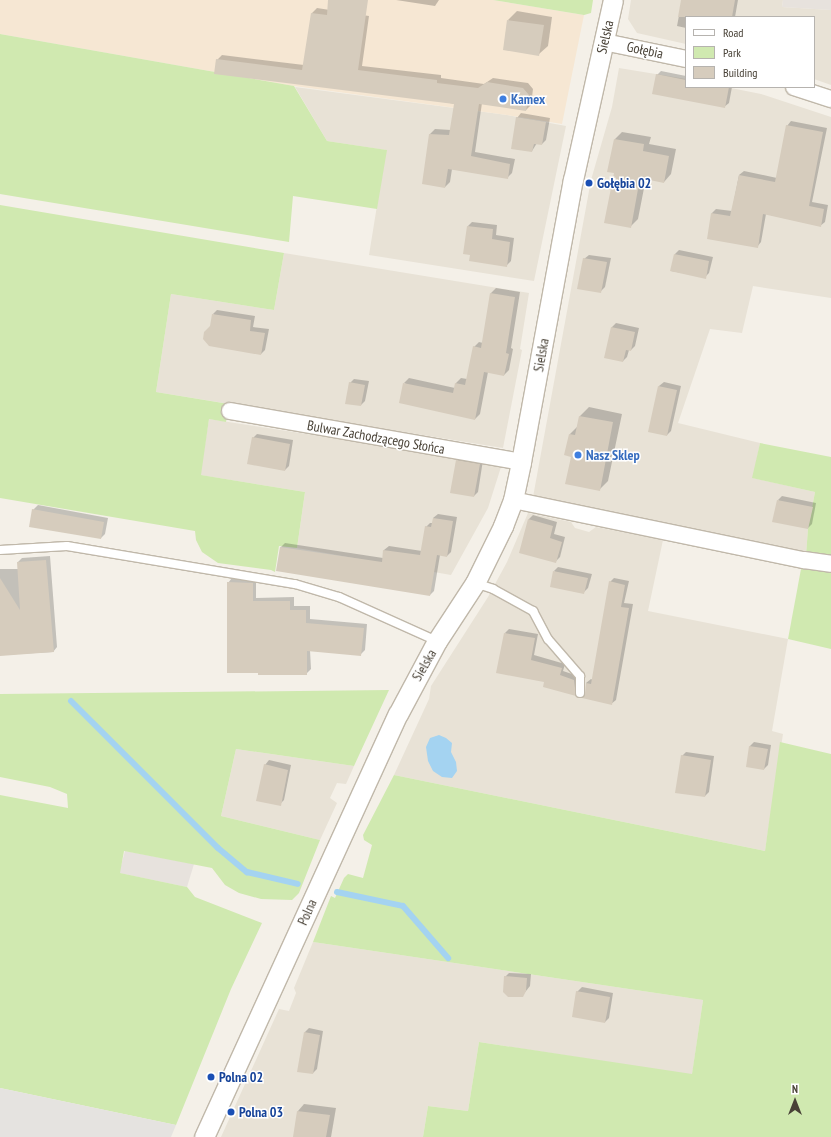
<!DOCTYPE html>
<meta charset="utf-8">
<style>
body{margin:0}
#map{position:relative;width:831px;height:1137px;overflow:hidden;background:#f4f0e8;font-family:"PT Sans Narrow",sans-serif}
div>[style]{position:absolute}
.residential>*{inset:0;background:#e8e2d6}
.commercial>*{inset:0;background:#f6e7d3}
.industrial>*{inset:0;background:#e7e2dd}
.green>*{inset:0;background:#d0e9b0}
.parking>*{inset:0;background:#e5e3e0}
.water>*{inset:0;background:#a4d3f1}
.shadow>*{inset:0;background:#0003}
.stream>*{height:6px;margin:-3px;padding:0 3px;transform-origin:3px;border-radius:3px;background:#a4d3f1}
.building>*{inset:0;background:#d6ccbd}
.roads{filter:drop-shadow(1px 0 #c0b8aa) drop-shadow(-1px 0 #c0b8aa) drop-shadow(0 1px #c0b8aa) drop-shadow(0 -1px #c0b8aa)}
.service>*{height:8px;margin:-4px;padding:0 4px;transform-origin:4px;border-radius:4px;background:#fff}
.minor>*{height:16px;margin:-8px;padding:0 8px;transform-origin:8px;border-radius:8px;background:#fff}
.tertiary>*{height:19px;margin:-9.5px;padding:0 9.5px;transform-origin:9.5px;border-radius:9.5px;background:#fff}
.dots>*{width:11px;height:11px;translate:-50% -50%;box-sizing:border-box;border:2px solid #fff;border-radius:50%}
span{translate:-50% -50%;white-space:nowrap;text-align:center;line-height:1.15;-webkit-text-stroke:3px #fff;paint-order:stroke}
.street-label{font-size:14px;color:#484136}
.shop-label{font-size:14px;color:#366cbe;font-weight:700}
.left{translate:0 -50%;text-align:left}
.transit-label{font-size:14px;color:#164399;font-weight:700}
.legend{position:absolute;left:685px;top:16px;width:130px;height:72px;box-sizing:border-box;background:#fff;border:1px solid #b6b3af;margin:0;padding:5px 7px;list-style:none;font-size:12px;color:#484136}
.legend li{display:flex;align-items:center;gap:8px;height:20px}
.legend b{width:20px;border:1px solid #b6b3af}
.north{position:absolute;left:775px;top:1081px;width:40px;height:40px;-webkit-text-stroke:3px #fff;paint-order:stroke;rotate:0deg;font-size:11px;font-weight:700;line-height:16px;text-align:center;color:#484136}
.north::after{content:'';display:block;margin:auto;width:14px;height:18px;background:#484136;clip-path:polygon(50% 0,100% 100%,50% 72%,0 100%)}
</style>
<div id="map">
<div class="residential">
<i style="clip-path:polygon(631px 0,783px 0,782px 7px,831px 10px,831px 85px,814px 79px,814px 17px,686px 17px,686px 44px,637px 33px,628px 19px)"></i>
<i style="clip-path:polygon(619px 68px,686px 79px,686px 87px,726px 87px,761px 94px,831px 117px,831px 298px,753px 286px,742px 333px,710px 329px,678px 423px,760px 443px,753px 478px,815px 492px,808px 529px,806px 555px,533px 497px,591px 180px,612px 107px)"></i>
<i style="clip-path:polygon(295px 87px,507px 115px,566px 126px,534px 281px,369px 255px,386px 150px,327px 141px)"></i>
<i style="clip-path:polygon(284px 253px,529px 293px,520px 349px,522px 350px,503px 448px,156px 392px,171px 294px,274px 310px)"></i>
<i style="clip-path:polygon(209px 419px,366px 443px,501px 467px,488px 508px,451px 575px,297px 548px,305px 492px,200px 475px)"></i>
<i style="clip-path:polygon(528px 513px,571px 522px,575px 528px,589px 532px,596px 527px,663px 540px,648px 611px,788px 639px,772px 731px,783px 734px,765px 851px,394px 775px,429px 699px,431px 686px,488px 597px,507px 562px)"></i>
<i style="clip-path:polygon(236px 749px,354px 766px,346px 784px,337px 783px,330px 798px,337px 803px,320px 840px,221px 816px)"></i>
<i style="clip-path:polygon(313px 942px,703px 1000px,692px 1075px,479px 1042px,468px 1111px,428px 1106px,423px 1137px,221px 1137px,279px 1009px,289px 1011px,296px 993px,294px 988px)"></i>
</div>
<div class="commercial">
<i style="clip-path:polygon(0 0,493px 0,584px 15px,562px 124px,507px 115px,294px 86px,0 34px)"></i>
</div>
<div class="industrial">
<i style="clip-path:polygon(783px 0,831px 0,831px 10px,782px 7px)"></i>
<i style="clip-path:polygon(125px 851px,194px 864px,187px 887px,119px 873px)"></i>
</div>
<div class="green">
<i style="clip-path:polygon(493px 0,593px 0,591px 13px,584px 15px)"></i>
<i style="clip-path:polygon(0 34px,294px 86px,327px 141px,387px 150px,377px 209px,293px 196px,289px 242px,0 194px)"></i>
<i style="clip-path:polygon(0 205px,284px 253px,274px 310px,171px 294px,156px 392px,229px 404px,226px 422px,209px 419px,201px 475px,305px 492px,297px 548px,279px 546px,275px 572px,271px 570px,218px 563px,202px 552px,196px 540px,195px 531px,0 498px)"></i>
<i style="clip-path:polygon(760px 443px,831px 457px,831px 558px,806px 555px,808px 529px,815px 492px,752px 478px)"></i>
<i style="clip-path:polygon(801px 569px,831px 572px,831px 649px,788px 639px)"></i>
<i style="clip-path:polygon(389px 690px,354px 766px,236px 749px,221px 816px,320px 840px,299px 893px,292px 900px,261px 899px,239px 893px,225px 885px,212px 868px,124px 851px,120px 873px,187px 887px,195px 897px,262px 923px,231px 989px,176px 1125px,0 1088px,0 795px,68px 808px,67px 794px,50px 787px,0 777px,0 694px)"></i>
<i style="clip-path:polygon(780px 742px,831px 754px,831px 1137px,423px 1137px,428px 1106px,468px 1111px,479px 1042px,692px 1074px,703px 1000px,313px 942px,331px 896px,335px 898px,344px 878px,348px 874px,363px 878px,372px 845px,364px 840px,363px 835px,394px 775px,765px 851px)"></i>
</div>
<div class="parking">
<i style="clip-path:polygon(0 1088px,176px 1125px,171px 1137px,0 1137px)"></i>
</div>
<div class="water">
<i style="clip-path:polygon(439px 735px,446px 738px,452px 743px,451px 752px,456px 762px,457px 771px,452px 778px,442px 777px,433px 771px,428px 761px,426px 747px,430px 738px)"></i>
</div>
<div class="shadow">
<i style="clip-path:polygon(396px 0,439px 0,435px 6px)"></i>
<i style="clip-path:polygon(682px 0,738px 0,735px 17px,686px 17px,686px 28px,677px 26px)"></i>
<i style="clip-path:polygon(317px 8px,369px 16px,362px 66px,441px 75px,441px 78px,484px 84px,493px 78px,528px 83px,533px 89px,531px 105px,526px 110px,482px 103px,475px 152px,515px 159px,512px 173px,507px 178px,452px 169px,450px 182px,445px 187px,423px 183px,430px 134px,435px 129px,451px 130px,455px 104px,217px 60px,222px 55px,304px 65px,312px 13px)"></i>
<i style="clip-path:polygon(517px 11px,552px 17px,548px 46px,539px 54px,508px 20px)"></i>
<i style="clip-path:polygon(661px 71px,686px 76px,686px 87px,732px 87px,729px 103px,724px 107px,657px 75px)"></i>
<i style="clip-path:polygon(521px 113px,550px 118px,546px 140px,542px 144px,537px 143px,532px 151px,517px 118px)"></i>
<i style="clip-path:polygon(791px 121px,827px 128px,812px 202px,828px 205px,825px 222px,820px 226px,766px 214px,761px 242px,757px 247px,708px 238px,712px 213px,716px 209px,732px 211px,739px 175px,744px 171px,777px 178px,787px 126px)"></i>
<i style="clip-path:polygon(622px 132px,651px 137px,649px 144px,676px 149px,671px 174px,664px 182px,646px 178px,638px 219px,630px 227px,615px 172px,615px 139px)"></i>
<i style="clip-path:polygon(472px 222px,497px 225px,496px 235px,514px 238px,511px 261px,506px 266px,471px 254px,468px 226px)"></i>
<i style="clip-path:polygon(679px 250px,713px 257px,709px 273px,705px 277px,671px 271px,675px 254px)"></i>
<i style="clip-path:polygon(589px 255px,611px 258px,605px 287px,600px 292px,584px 259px)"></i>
<i style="clip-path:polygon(496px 288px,520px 292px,511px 348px,513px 349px,509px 370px,504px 375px,488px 372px,480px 414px,475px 419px,404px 383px,409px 378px,455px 388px,456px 383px,461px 378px,467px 379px,474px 347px,479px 342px,483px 343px,491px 293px)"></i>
<i style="clip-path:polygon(217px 310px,255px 316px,253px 327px,269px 329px,265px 350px,261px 354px,213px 314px)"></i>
<i style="clip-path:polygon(616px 323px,639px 328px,635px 346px,631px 350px,629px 350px,627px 357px,623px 361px,611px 328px)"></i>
<i style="clip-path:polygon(354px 379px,369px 381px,365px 401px,361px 405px,350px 383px)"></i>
<i style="clip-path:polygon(664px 382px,681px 386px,671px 431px,667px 435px,659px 386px)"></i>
<i style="clip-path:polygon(589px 407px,622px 414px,608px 481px,599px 490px,572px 456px,570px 434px,578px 426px,580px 416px)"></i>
<i style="clip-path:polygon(257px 434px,293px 440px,289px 466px,285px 470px,253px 438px)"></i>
<i style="clip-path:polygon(461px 456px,483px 460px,478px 492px,474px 496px,457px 461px)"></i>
<i style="clip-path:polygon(782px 496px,816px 503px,812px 524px,808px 528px,778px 500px)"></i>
<i style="clip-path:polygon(38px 505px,108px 518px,105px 534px,101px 538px,33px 510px)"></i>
<i style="clip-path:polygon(438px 514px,457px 517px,451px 552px,447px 556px,440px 555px,434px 591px,430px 595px,277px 570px,281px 547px,285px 543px,383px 558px,384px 550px,389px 546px,422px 551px,426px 527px,430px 523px,433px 523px,433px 518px)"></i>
<i style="clip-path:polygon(533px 515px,557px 522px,554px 534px,565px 537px,560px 557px,555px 562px,520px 552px,529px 519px)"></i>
<i style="clip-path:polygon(50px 556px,57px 647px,53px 652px,0 655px,0 569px,18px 569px,18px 562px,22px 558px)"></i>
<i style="clip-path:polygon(558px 567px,592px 574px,588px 588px,583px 593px,554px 571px)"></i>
<i style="clip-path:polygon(232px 578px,256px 579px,256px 598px,294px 597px,294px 606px,310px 606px,310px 619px,367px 624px,365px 650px,361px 654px,310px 650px,311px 669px,306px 674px,228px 583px)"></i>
<i style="clip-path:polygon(614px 578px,629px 581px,624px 603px,633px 604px,616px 700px,611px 704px,586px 694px,586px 683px,591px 679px,593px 680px,610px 582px)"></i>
<i style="clip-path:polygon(509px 629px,538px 634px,534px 655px,565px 664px,563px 671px,578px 676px,580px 691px,576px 695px,545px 681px,505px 633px)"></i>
<i style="clip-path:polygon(754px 742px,771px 745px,768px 765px,764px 769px,747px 766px,750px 746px)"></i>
<i style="clip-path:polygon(686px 752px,714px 756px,709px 792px,705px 796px,682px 756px)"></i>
<i style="clip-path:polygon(269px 760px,291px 765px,284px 800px,280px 804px,265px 765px)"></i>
<i style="clip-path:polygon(509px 973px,531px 974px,530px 986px,522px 996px,505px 977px)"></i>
<i style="clip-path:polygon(582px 987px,613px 993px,609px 1018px,605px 1022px,577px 992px)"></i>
<i style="clip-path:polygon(309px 1028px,323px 1031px,317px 1069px,313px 1073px,305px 1032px)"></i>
<i style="clip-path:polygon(304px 1104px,336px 1108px,331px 1137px,294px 1137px,298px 1111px)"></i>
</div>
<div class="stream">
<i style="left:71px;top:701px;width:208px;rotate:45deg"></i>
<i style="left:218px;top:848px;width:38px;rotate:40deg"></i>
<i style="left:247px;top:872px;width:52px;rotate:13.2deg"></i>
<i style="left:337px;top:892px;width:67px;rotate:12deg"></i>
<i style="left:403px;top:906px;width:69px;rotate:49.1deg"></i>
</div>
<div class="building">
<i style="clip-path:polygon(328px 0,368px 0,358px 70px,437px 80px,437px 83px,478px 88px,487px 82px,523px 88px,529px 95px,526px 111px,479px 104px,471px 156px,510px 164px,508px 179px,448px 169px,445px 188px,422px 184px,429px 134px,449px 135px,454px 104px,214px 74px,216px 59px,302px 70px,311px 13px,327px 15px)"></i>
<i style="clip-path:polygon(681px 0,735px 0,732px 17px,678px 17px)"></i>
<i style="clip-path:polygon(507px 20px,544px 25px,539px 56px,503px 50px)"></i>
<i style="clip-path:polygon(656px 74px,686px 80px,686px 87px,729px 87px,725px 108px,652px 94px)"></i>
<i style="clip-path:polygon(516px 117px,546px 122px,542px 145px,534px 144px,532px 152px,511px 149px)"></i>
<i style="clip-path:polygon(786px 125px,823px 132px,809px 206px,824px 209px,821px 227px,763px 214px,758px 248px,707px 239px,711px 213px,730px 216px,739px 175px,775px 182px)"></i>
<i style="clip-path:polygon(614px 139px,644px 144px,643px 151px,669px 156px,664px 183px,640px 178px,631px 228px,604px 223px,614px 173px,607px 172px)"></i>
<i style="clip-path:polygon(467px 226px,493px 229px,492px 239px,510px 242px,507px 267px,469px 261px,470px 255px,463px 254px)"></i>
<i style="clip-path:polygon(674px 254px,709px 261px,706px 279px,670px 271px)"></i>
<i style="clip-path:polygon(583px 258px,607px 262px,601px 293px,577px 289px)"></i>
<i style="clip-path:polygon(490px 293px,515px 297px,506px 353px,509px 354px,504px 376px,484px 372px,475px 420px,399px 403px,403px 383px,453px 393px,455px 383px,465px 385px,473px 346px,481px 348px)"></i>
<i style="clip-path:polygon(212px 314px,251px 320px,250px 331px,265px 333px,261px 355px,209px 346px,203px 339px,204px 332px,210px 326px)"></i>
<i style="clip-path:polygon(611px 327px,635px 332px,631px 351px,626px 350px,623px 362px,604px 358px)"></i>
<i style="clip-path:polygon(349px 382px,365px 385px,361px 406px,345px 404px)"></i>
<i style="clip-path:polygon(658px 386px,677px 390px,667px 436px,648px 432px)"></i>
<i style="clip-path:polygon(579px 416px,613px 422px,600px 491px,565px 484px,571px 457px,564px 455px,569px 434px,575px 435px)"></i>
<i style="clip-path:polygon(252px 437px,290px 444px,285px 471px,247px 464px)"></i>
<i style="clip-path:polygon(456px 460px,480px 464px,474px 497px,450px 493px)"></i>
<i style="clip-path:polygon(777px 500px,813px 507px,808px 529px,772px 522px)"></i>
<i style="clip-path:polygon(32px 509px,104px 522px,101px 539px,29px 527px)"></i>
<i style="clip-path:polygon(433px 518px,453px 521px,447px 557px,437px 555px,430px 596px,276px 571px,280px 547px,382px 562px,383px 550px,420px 555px,425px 526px,431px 527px)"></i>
<i style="clip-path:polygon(528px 519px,553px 526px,550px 538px,562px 542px,556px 563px,519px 553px)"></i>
<i style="clip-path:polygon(46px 560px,54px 652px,0 656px,0 578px,20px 610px,17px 562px)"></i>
<i style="clip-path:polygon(553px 571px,588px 578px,584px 594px,550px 587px)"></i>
<i style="clip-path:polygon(609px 581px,625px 585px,621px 607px,629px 608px,612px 705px,582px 698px,585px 693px,586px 683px,591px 684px)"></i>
<i style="clip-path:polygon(227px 582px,253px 583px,253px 601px,290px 601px,290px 610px,306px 610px,306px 623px,364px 628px,361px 656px,307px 651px,307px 675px,258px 675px,258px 673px,227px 673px)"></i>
<i style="clip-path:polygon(504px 633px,535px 638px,531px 660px,562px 668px,560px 675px,574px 680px,576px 696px,543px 687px,544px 682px,496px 673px)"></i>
<i style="clip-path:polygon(749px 746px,768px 749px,764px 770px,746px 767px)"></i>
<i style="clip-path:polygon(681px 755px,711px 760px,705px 797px,675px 793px)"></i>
<i style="clip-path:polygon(264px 764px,288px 770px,281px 806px,256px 801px)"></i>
<i style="clip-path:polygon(504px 976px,527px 978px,526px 991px,523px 997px,508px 997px,503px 992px)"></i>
<i style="clip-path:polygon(576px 991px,610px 997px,605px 1023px,572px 1017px)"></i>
<i style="clip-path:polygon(304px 1032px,320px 1035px,313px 1074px,297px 1072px)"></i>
<i style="clip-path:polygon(297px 1111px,330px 1115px,326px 1137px,293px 1137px)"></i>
</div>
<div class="roads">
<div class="service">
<i style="left:0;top:550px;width:67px;rotate:-3.4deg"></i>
<i style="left:67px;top:546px;width:231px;rotate:9.5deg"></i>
<i style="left:295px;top:584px;width:46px;rotate:16.5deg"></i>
<i style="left:339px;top:597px;width:107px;rotate:24.2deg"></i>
<i style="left:475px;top:583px;width:19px;rotate:18deg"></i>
<i style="left:493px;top:589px;width:46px;rotate:28.8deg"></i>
<i style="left:533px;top:611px;width:32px;rotate:62deg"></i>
<i style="left:548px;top:639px;width:49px;rotate:49.1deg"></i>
<i style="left:580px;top:676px;width:17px;rotate:90deg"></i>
</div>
<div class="minor">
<i style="left:604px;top:42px;width:84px;rotate:11.7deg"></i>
<i style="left:794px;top:87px;width:39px;rotate:18deg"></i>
<i style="left:230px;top:411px;width:295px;rotate:9.9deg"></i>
<i style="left:513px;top:500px;width:297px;rotate:11.7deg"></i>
<i style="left:804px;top:560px;width:27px;rotate:8deg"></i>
</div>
<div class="tertiary">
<i style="left:204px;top:1137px;width:465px;rotate:-65.4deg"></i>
<i style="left:398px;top:714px;width:83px;rotate:-61.9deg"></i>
<i style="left:437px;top:641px;width:69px;rotate:-56.8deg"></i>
<i style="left:475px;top:583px;width:64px;rotate:-63.8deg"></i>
<i style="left:503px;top:526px;width:28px;rotate:-69deg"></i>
<i style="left:513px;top:500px;width:39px;rotate:-78deg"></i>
<i style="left:521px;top:462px;width:287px;rotate:-79.6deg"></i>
<i style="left:573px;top:180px;width:184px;rotate:-77.5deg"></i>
</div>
</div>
<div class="dots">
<i style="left:503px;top:99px;background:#3f7fe0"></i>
<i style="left:589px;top:183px;background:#1a4fb4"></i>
<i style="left:578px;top:455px;background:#3f7fe0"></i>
<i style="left:211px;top:1077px;background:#1a4fb4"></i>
<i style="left:231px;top:1112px;background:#1a4fb4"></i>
</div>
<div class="street-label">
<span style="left:605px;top:37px;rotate:-77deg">Sielska</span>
<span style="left:645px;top:50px;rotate:12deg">Gołębia</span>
<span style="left:541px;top:355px;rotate:-80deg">Sielska</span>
<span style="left:376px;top:437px;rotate:10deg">Bulwar Zachodzącego Słońca</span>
<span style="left:424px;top:665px;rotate:-60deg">Sielska</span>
<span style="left:307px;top:912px;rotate:-66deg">Polna</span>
</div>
<div class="shop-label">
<span class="left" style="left:511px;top:99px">Kamex</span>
<span class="left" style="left:586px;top:455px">Nasz Sklep</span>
</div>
<div class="transit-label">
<span class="left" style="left:597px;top:183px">Gołębia 02</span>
<span class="left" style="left:219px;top:1077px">Polna 02</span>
<span class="left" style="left:239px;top:1112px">Polna 03</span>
</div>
<ul class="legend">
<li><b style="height:5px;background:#fff"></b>Road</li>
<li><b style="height:11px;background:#d0e9b0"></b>Park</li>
<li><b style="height:11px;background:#d6ccbd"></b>Building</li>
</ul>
<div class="north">N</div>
</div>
